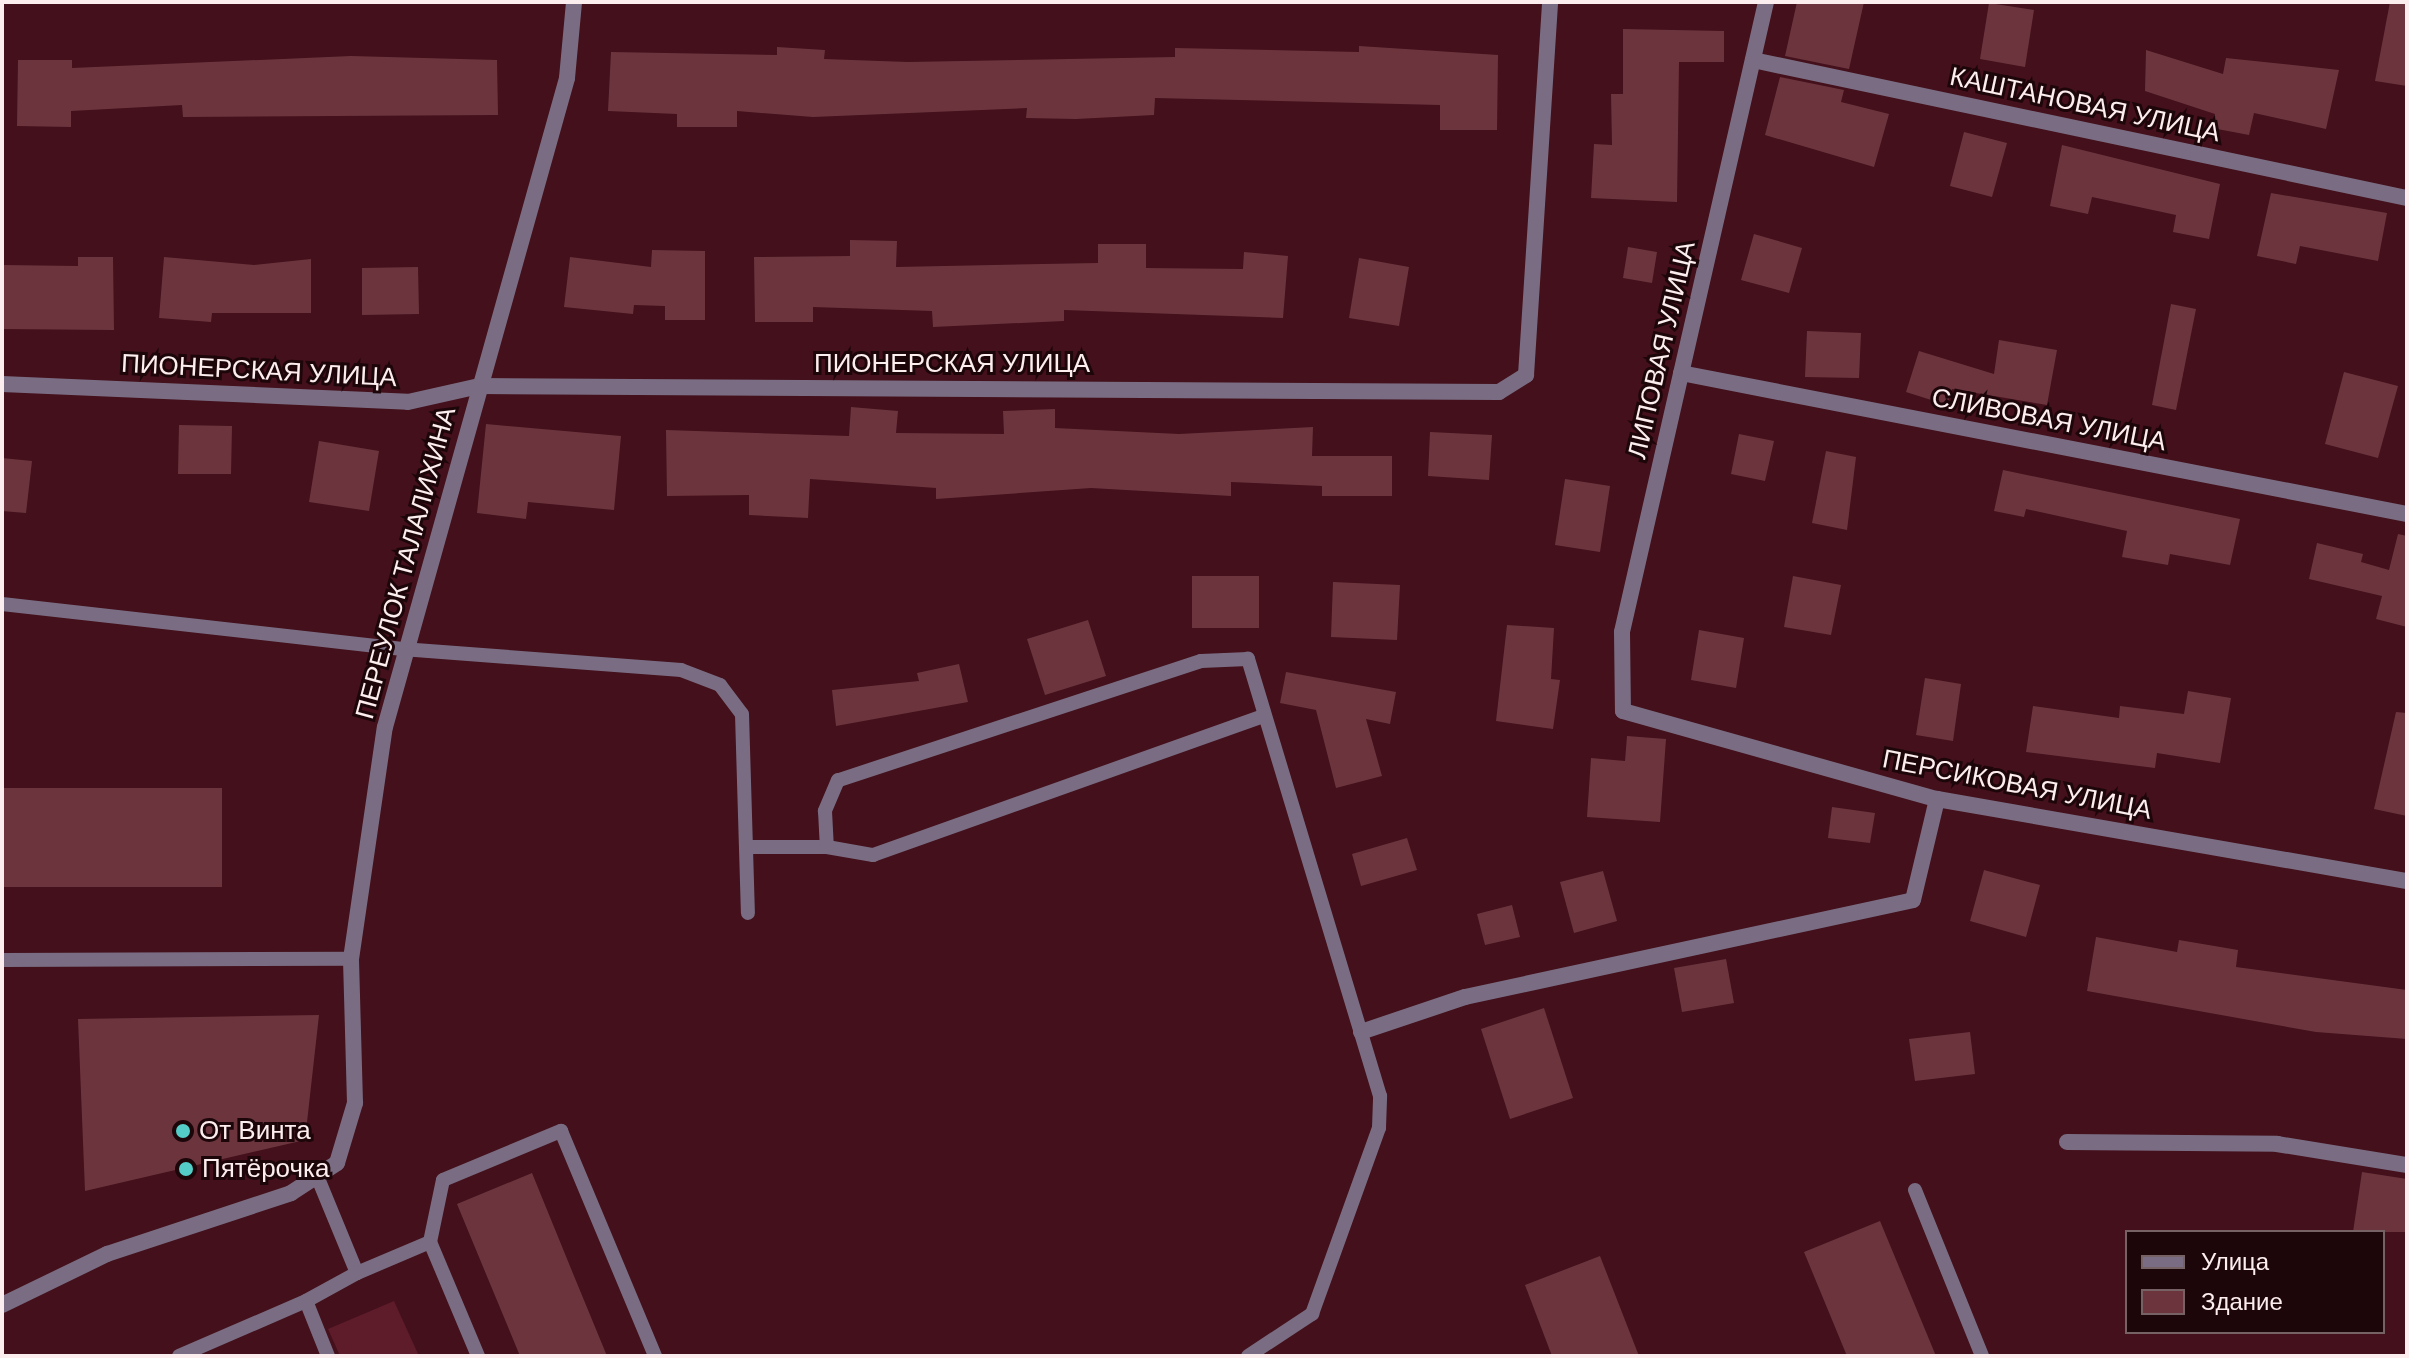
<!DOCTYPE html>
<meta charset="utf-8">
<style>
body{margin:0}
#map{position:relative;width:2409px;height:1358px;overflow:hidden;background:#43101b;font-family:Helvetica,sans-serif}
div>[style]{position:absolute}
.green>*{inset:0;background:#5e1b2a}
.building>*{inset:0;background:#6c353e}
.lane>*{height:14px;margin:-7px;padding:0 7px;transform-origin:7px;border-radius:7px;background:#7a6d83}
.street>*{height:16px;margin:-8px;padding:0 8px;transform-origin:8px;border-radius:8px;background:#7a6d83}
.dots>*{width:22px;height:22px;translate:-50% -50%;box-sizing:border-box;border:4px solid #1c060a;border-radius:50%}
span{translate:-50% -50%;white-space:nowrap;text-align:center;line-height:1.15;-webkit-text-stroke:6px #1c060a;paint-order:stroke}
.street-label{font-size:26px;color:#fcedee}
.poi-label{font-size:26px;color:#fcedee}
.left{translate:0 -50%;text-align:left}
.frame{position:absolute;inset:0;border:4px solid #fcedee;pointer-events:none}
.legend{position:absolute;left:2125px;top:1230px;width:260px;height:104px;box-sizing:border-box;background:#1c060a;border:2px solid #766265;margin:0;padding:10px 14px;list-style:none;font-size:24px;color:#fcedee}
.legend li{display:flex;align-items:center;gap:16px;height:40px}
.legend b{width:40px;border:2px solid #766265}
</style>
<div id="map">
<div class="green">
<i style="clip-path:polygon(394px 1301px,419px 1356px,340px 1356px,328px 1329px)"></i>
</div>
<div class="building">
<i style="clip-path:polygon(1797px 2px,1864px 2px,1849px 69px,1785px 56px)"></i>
<i style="clip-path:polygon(2390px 2px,2407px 2px,2407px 86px,2375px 81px)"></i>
<i style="clip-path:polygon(1989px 3px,2034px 10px,2025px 67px,1980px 59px)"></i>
<i style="clip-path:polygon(1623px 29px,1724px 31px,1724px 62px,1679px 62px,1677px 202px,1591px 198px,1594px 144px,1612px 145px,1611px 94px,1623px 94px)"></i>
<i style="clip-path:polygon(1359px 46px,1498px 55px,1497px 130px,1440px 130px,1440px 105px,1155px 98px,1154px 115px,1076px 119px,1026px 118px,1027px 108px,813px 117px,737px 111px,737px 127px,677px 127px,677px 114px,608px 111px,611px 52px,777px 55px,777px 47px,825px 50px,824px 59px,908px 62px,1175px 57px,1175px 48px,1359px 52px)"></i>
<i style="clip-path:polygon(2146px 50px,2223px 74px,2226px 58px,2339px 70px,2326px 129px,2254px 113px,2249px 135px,2212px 128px,2215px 114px,2145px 91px)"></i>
<i style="clip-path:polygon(351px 56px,497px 60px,498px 115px,183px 117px,182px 105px,71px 111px,71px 127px,17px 126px,18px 60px,72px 60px,72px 68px)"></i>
<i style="clip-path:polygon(1780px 77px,1844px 90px,1841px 102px,1889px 114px,1874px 167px,1765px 135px)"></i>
<i style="clip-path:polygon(1964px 132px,2007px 143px,1992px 197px,1950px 186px)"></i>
<i style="clip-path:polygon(2062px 145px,2220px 184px,2209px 239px,2173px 232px,2176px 215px,2092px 197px,2088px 214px,2050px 206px)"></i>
<i style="clip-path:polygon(2271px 193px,2387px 213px,2378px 261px,2300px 246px,2296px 264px,2257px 256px)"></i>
<i style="clip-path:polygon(1754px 234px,1802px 248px,1789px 293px,1741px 280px)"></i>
<i style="clip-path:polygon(850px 240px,897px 241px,896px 267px,1098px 263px,1098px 244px,1146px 244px,1146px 268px,1243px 269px,1244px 252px,1288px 256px,1283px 318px,1064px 310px,1064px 321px,933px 327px,932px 311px,813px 307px,813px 322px,755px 322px,754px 257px,850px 256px)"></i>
<i style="clip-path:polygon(1628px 247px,1657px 252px,1652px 283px,1623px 278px)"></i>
<i style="clip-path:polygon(652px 250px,705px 251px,705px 320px,665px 320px,665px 306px,634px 305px,633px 314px,564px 307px,570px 257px,651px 267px)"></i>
<i style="clip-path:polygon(78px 257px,113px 257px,114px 330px,2px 329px,2px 265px,78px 266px)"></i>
<i style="clip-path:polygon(164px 257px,254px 265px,311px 259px,311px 313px,212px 313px,211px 322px,159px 318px)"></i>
<i style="clip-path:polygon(1359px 258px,1409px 267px,1399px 326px,1349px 318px)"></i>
<i style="clip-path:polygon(418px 267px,419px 314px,362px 315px,362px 268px)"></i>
<i style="clip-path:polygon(2171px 304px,2196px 309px,2176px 410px,2152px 405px)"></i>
<i style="clip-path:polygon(1807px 331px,1861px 333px,1859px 378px,1805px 377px)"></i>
<i style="clip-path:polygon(1999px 340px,2057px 350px,2047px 405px,1952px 389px,1947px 405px,1906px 392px,1919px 351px,1994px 374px)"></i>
<i style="clip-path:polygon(2344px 372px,2398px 386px,2378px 458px,2325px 444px)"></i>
<i style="clip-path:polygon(851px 407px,898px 411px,896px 433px,1004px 434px,1003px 411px,1055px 409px,1055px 428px,1179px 434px,1313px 427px,1312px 456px,1392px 456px,1392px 496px,1322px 496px,1322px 486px,1231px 482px,1231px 496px,1091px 488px,936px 499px,936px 488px,810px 479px,808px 518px,749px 515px,749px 495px,667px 496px,666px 430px,849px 436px)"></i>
<i style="clip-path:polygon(486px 424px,621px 436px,614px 510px,528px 502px,526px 519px,477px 513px)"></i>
<i style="clip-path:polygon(179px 425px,232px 426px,231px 474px,178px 474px)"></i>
<i style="clip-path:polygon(1430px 432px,1492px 435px,1489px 480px,1428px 476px)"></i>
<i style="clip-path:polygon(1739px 434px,1774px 441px,1765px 481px,1731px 474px)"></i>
<i style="clip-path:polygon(319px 441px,379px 451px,369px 511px,309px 502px)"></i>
<i style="clip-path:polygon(1826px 451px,1856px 457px,1847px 530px,1812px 523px)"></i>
<i style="clip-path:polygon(2px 458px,32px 461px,26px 513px,2px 511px)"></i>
<i style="clip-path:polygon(2003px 470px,2240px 519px,2230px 565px,2170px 554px,2168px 565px,2122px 557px,2127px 531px,2026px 509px,2024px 517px,1994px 511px)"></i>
<i style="clip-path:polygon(1565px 479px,1610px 486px,1600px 552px,1555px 545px)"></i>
<i style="clip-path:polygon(2398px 534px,2407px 536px,2407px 627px,2376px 619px,2382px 596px,2309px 579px,2317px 543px,2363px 554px,2361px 562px,2389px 570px)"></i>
<i style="clip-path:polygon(1192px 576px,1259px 576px,1259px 628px,1192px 628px)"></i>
<i style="clip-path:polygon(1793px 576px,1841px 585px,1831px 635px,1784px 627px)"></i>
<i style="clip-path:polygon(1333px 582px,1400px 585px,1397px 640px,1331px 637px)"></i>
<i style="clip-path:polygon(1088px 620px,1106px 676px,1045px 695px,1027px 639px)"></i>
<i style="clip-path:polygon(1507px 625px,1554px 628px,1551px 679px,1560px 680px,1553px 729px,1496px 721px)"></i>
<i style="clip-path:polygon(1699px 630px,1744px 638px,1736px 688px,1691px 680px)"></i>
<i style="clip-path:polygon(959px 664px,968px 702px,836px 726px,832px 690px,919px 681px,917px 673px)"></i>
<i style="clip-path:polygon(1286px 672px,1396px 692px,1390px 724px,1366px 719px,1382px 776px,1336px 788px,1316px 710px,1280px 703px)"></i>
<i style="clip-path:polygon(1925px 678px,1961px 684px,1953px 741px,1916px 735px)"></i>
<i style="clip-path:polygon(2188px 691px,2231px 698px,2220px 763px,2157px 753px,2155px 768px,2026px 752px,2033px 706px,2119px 718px,2120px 706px,2184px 714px)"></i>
<i style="clip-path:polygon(2396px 712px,2407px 713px,2407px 816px,2374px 809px)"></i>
<i style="clip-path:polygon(1627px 736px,1666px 739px,1660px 822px,1587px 817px,1591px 758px,1625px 761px)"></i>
<i style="clip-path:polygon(2px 788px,222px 788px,222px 887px,2px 887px)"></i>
<i style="clip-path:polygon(1832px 807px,1875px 813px,1870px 843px,1828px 838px)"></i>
<i style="clip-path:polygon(1407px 838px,1417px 870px,1361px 886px,1352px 854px)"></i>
<i style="clip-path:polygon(1984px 870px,2040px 885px,2026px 937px,1970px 921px)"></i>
<i style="clip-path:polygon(1603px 871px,1617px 921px,1574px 933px,1560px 882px)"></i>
<i style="clip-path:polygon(1512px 905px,1520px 937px,1485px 945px,1477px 914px)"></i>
<i style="clip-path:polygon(2096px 937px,2177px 952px,2179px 940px,2238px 950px,2236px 967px,2407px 990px,2407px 1039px,2316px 1032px,2087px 991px)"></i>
<i style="clip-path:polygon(1726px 959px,1734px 1003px,1682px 1012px,1674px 968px)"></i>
<i style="clip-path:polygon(1544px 1008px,1573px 1098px,1510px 1119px,1481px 1029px)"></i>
<i style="clip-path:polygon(319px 1015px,305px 1140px,85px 1191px,78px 1019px)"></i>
<i style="clip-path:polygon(1970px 1032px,1975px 1074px,1915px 1081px,1909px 1039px)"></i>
<i style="clip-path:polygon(2362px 1172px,2407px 1179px,2407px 1232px,2353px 1232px)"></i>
<i style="clip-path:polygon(532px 1173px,574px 1276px,607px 1356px,520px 1356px,457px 1204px)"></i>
<i style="clip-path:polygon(1880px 1221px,1936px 1356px,1847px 1356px,1804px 1252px)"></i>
<i style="clip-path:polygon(1600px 1256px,1639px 1356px,1552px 1356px,1525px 1285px)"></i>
</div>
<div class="lane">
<i style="left:2px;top:604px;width:403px;rotate:6.4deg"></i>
<i style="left:402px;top:649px;width:280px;rotate:4.3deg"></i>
<i style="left:681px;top:670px;width:42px;rotate:21deg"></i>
<i style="left:720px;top:685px;width:36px;rotate:53deg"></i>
<i style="left:742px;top:714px;width:199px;rotate:88.3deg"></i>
<i style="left:749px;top:847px;width:78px"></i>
<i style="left:2px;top:960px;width:349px;rotate:-0.2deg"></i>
<i style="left:317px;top:1176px;width:105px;rotate:67.6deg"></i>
<i style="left:357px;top:1273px;width:79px;rotate:-23deg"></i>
<i style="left:1915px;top:1190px;width:179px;rotate:68deg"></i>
<i style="left:179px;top:1356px;width:138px;rotate:-23.4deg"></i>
<i style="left:328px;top:1356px;width:59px;rotate:-111.8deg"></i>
<i style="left:306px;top:1301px;width:58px;rotate:-28.8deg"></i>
<i style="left:478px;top:1356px;width:124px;rotate:-112.8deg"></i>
<i style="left:430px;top:1242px;width:63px;rotate:-78.2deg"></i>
<i style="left:443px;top:1180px;width:128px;rotate:-22.6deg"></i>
<i style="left:561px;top:1131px;width:244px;rotate:67.3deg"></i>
<i style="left:1248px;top:1356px;width:77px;rotate:-33.3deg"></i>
<i style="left:1312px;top:1314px;width:198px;rotate:-70.2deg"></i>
<i style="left:1379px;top:1128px;width:32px;rotate:-88deg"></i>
<i style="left:1380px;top:1096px;width:457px;rotate:-106.8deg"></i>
<i style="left:1248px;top:659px;width:47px;rotate:177.6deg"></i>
<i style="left:1201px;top:661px;width:382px;rotate:161.8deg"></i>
<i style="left:838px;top:780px;width:34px;rotate:113deg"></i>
<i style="left:825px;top:811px;width:36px;rotate:87deg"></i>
<i style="left:827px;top:847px;width:47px;rotate:9.9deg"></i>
<i style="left:873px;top:855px;width:414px;rotate:-19.6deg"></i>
</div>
<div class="street">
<i style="left:1766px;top:2px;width:646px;rotate:102.88deg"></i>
<i style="left:1622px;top:632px;width:79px;rotate:89.3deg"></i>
<i style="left:1623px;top:711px;width:326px;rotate:15.7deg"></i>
<i style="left:1937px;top:799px;width:477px;rotate:9.9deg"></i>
<i style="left:1753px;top:60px;width:668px;rotate:11.92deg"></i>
<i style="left:1681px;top:373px;width:740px;rotate:10.99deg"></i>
<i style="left:2px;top:384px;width:406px;rotate:2.5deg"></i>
<i style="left:408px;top:402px;width:73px;rotate:-12.7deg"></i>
<i style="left:479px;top:386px;width:1020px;rotate:0.34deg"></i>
<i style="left:1499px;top:392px;width:32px;rotate:-32deg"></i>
<i style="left:1526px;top:375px;width:374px;rotate:-86.3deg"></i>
<i style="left:1361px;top:1032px;width:110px;rotate:-18.6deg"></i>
<i style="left:1465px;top:997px;width:458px;rotate:-12.2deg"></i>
<i style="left:1913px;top:900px;width:104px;rotate:-76.6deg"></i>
<i style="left:2067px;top:1142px;width:210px;rotate:0.5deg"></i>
<i style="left:2277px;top:1144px;width:132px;rotate:9.2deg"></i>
<i style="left:2px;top:1305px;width:117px;rotate:-25.9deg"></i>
<i style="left:107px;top:1254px;width:194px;rotate:-18.3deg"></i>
<i style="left:291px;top:1193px;width:55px;rotate:-33.1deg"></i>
<i style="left:337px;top:1163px;width:63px;rotate:-73.3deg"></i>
<i style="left:355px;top:1103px;width:144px;rotate:-91.6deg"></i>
<i style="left:351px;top:959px;width:234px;rotate:-81.7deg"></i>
<i style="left:385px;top:727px;width:674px;rotate:-74.33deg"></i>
<i style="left:567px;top:78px;width:76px;rotate:-84.7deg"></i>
</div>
<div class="dots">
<i style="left:183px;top:1131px;background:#54cdc8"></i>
<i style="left:186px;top:1169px;background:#54cdc8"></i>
</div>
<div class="street-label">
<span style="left:2085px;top:105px;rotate:12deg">КАШТАНОВАЯ УЛИЦА</span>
<span style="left:1662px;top:350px;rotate:-77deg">ЛИПОВАЯ УЛИЦА</span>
<span style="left:952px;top:364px">ПИОНЕРСКАЯ УЛИЦА</span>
<span style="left:259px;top:371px;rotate:3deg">ПИОНЕРСКАЯ УЛИЦА</span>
<span style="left:2049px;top:420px;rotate:11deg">СЛИВОВАЯ УЛИЦА</span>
<span style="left:406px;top:563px;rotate:-75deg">ПЕРЕУЛОК ТАЛАЛИХИНА</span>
<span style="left:2017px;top:785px;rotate:11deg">ПЕРСИКОВАЯ УЛИЦА</span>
</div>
<div class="poi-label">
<span class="left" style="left:199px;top:1131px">От Винта</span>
<span class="left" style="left:202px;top:1169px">Пятёрочка</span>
</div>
<div class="frame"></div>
<ul class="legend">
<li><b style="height:10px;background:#7a6d83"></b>Улица</li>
<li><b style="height:22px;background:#6c353e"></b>Здание</li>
</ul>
</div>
